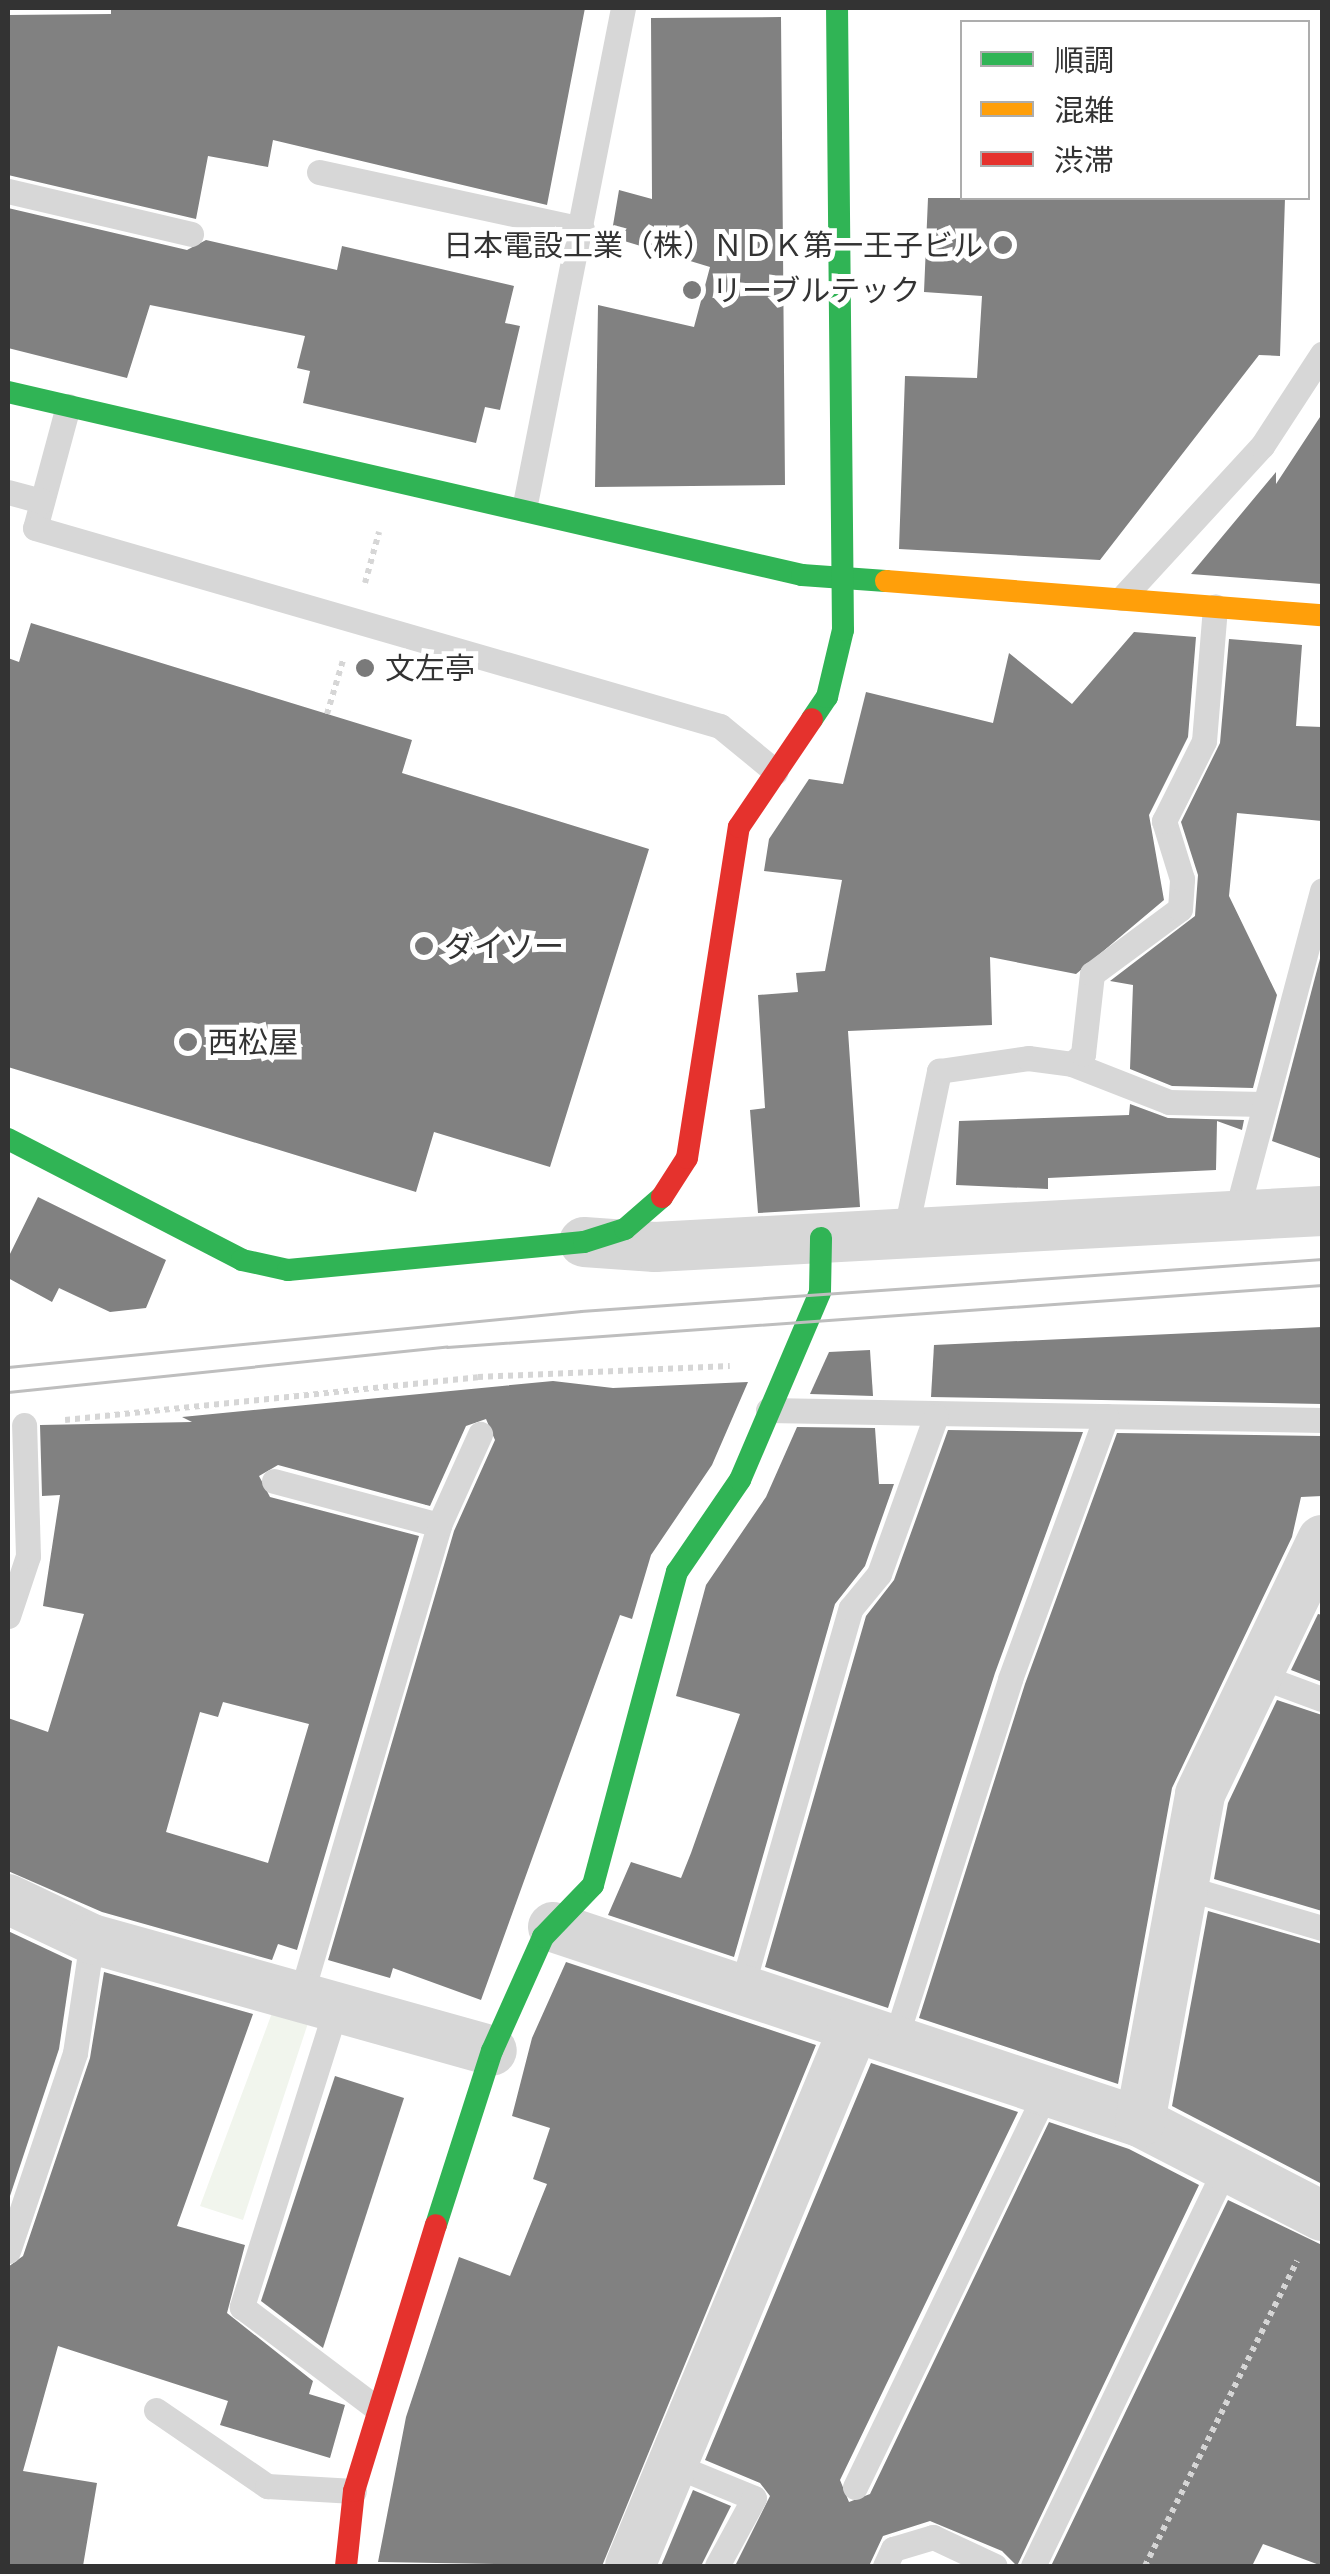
<!DOCTYPE html>
<meta charset="utf-8">
<style>
body{margin:0}
#map{position:relative;width:1330px;height:2574px;overflow:hidden;background:#fff;font-family:"Titillium Web","Noto Sans JP",sans-serif}
div>[style]{position:absolute}
.green>*{inset:0;background:#f1f5ed}
.building>*{inset:0;background:#818181}
.path>*{height:6px;margin-top:-3px;transform-origin:0;background:repeating-linear-gradient(90deg,#d6d6d6 0 5px,transparent 0 10px)}
.lane>*{height:25px;margin:-12.5px;padding:0 12.5px;transform-origin:12.5px;border-radius:12.5px;background:#d7d7d7}
.street>*{height:50px;margin:-25px;padding:0 25px;transform-origin:25px;border-radius:25px;background:#d7d7d7}
.fast>*{height:22px;margin:-11px;padding:0 11px;transform-origin:11px;border-radius:11px;background:#30b455}
.slow>*{height:22px;margin:-11px;padding:0 11px;transform-origin:11px;border-radius:11px;background:#ff9f0a}
.jam>*{height:22px;margin:-11px;padding:0 11px;transform-origin:11px;border-radius:11px;background:#e5322d}
.tram>*{height:2.5px;margin:-1.25px;padding:0 1.25px;transform-origin:1.25px;border-radius:1.25px;background:#bebebe}
.dots>*{width:28px;height:28px;translate:-50% -50%;box-sizing:border-box;border:5px solid #fff;border-radius:50%}
span{translate:-50% -50%;white-space:nowrap;text-align:center;line-height:1.15;-webkit-text-stroke:10px #fff;paint-order:stroke}
.poi-label{font-size:30px;color:#333}
.right{translate:-100% -50%;text-align:right}
.left{translate:0 -50%;text-align:left}
.frame{position:absolute;inset:0;border:10px solid #333;pointer-events:none}
.legend{position:absolute;left:960px;top:20px;width:350px;height:180px;box-sizing:border-box;background:#fff;border:2px solid #adadad;margin:0;padding:12px 18px;list-style:none;font-size:30px;color:#333}
.legend li{display:flex;align-items:center;gap:20px;height:50px}
.legend b{width:50px;border:2px solid #adadad}
</style>
<div id="map">
<div class="green">
<i style="clip-path:polygon(275px 2005px,311px 2014px,243px 2220px,200px 2206px)"></i>
</div>
<div class="building">
<i style="clip-path:polygon(111px 8px,585px 8px,547px 205px,273px 140px,268px 167px,208px 156px,196px 219px,8px 175px,8px 15px,111px 14px)"></i>
<i style="clip-path:polygon(781px 17px,785px 485px,595px 487px,598px 305px,694px 327px,710px 267px,611px 237px,619px 190px,652px 199px,651px 18px)"></i>
<i style="clip-path:polygon(928px 198px,1285px 198px,1280px 356px,1259px 355px,1100px 560px,899px 549px,905px 376px,977px 378px,982px 296px,924px 292px)"></i>
<i style="clip-path:polygon(8px 208px,187px 250px,206px 240px,337px 270px,342px 246px,514px 286px,505px 323px,520px 326px,500px 410px,485px 407px,476px 443px,303px 403px,310px 371px,297px 368px,305px 336px,150px 305px,127px 378px,8px 348px)"></i>
<i style="clip-path:polygon(1322px 414px,1322px 584px,1191px 574px,1276px 472px,1276px 484px)"></i>
<i style="clip-path:polygon(31px 623px,412px 740px,402px 773px,649px 849px,550px 1167px,434px 1132px,416px 1192px,8px 1067px,8px 658px,19px 662px)"></i>
<i style="clip-path:polygon(1134px 632px,1196px 637px,1188px 737px,1149px 815px,1164px 900px,1076px 974px,990px 957px,992px 1025px,848px 1031px,860px 1207px,758px 1213px,750px 1110px,765px 1108px,758px 995px,798px 992px,796px 973px,825px 971px,842px 880px,764px 871px,769px 839px,809px 779px,843px 784px,866px 692px,993px 723px,1009px 653px,1072px 704px)"></i>
<i style="clip-path:polygon(1229px 639px,1302px 645px,1296px 726px,1322px 727px,1322px 821px,1237px 813px,1229px 896px,1277px 995px,1253px 1088px,1172px 1086px,1130px 1069px,1133px 985px,1110px 981px,1195px 916px,1198px 875px,1181px 822px,1220px 743px)"></i>
<i style="clip-path:polygon(1322px 951px,1322px 1159px,1272px 1141px)"></i>
<i style="clip-path:polygon(1130px 1104px,1168px 1118px,1244px 1120px,1242px 1130px,1217px 1121px,1216px 1170px,1048px 1178px,1048px 1189px,956px 1185px,959px 1121px,1129px 1115px)"></i>
<i style="clip-path:polygon(38px 1197px,166px 1260px,146px 1308px,110px 1312px,59px 1288px,52px 1302px,8px 1278px,8px 1258px)"></i>
<i style="clip-path:polygon(1322px 1327px,1322px 1404px,931px 1397px,934px 1345px)"></i>
<i style="clip-path:polygon(870px 1350px,873px 1396px,810px 1394px,829px 1352px)"></i>
<i style="clip-path:polygon(evenodd,553px 1381px,613px 1388px,748px 1382px,712px 1465px,651px 1555px,632px 1619px,620px 1615px,481px 2000px,393px 1968px,390px 1978px,328px 1960px,454px 1531px,495px 1440px,486px 1419px,466px 1426px,430px 1506px,278px 1465px,259px 1476px,270px 1497px,419px 1536px,297px 1950px,278px 1944px,272px 1960px,102px 1912px,8px 1871px,8px 1718px,48px 1732px,84px 1614px,43px 1606px,60px 1495px,42px 1496px,40px 1425px,192px 1422px,182px 1417px,553px 1381px,223px 1702px,309px 1724px,268px 1863px,166px 1832px,200px 1712px,218px 1717px,223px 1702px)"></i>
<i style="clip-path:polygon(797px 1427px,875px 1428px,879px 1484px,894px 1484px,865px 1566px,835px 1604px,734px 1957px,608px 1915px,631px 1862px,681px 1878px,691px 1853px,740px 1714px,676px 1696px,706px 1585px,766px 1497px)"></i>
<i style="clip-path:polygon(948px 1430px,1083px 1432px,995px 1673px,888px 2008px,765px 1967px,866px 1616px,894px 1580px)"></i>
<i style="clip-path:polygon(1117px 1433px,1322px 1436px,1322px 1496px,1301px 1497px,1292px 1537px,1172px 1788px,1118px 2084px,919px 2018px,1025px 1684px)"></i>
<i style="clip-path:polygon(1318px 1614px,1322px 1615px,1322px 1682px,1291px 1670px)"></i>
<i style="clip-path:polygon(1277px 1700px,1322px 1715px,1322px 1911px,1214px 1879px,1228px 1803px)"></i>
<i style="clip-path:polygon(1208px 1911px,1322px 1944px,1322px 2184px,1172px 2106px)"></i>
<i style="clip-path:polygon(8px 1931px,72px 1961px,59px 2049px,8px 2202px)"></i>
<i style="clip-path:polygon(566px 1962px,816px 2045px,602px 2566px,378px 2562px,406px 2417px,459px 2257px,510px 2276px,547px 2184px,533px 2179px,550px 2128px,512px 2116px,532px 2038px)"></i>
<i style="clip-path:polygon(104px 1972px,253px 2014px,177px 2226px,245px 2245px,227px 2313px,313px 2381px,309px 2394px,345px 2405px,330px 2458px,220px 2425px,228px 2401px,58px 2346px,23px 2471px,97px 2483px,83px 2566px,8px 2566px,8px 2267px,23px 2256px,90px 2058px)"></i>
<i style="clip-path:polygon(871px 2063px,1018px 2112px,840px 2480px,849px 2502px,870px 2494px,1049px 2122px,1129px 2149px,1199px 2185px,1017px 2566px,1002px 2551px,930px 2521px,883px 2536px,869px 2566px,735px 2566px,770px 2496px,760px 2483px,705px 2460px)"></i>
<i style="clip-path:polygon(335px 2076px,404px 2098px,323px 2348px,261px 2301px)"></i>
<i style="clip-path:polygon(1228px 2200px,1322px 2245px,1322px 2566px,1263px 2544px,1252px 2566px,1051px 2566px)"></i>
<i style="clip-path:polygon(693px 2490px,731px 2506px,701px 2566px,661px 2566px)"></i>
</div>
<div class="path">
<i style="left:365px;top:583px;width:53px;rotate:-74.6deg"></i>
<i style="left:327px;top:714px;width:59px;rotate:-73.4deg"></i>
<i style="left:65px;top:1420px;width:415px;rotate:-5.9deg"></i>
<i style="left:478px;top:1377px;width:252px;rotate:-2.5deg"></i>
<i style="left:1145px;top:2566px;width:341px;rotate:-63.5deg"></i>
</div>
<div class="lane">
<i style="left:319px;top:172px;width:269px;rotate:12.2deg"></i>
<i style="left:8px;top:191px;width:188px;rotate:13.2deg"></i>
<i style="left:68px;top:406px;width:126px;rotate:105.1deg"></i>
<i style="left:35px;top:528px;width:713px;rotate:16.12deg"></i>
<i style="left:720px;top:726px;width:72px;rotate:39.4deg"></i>
<i style="left:8px;top:492px;width:35px;rotate:15deg"></i>
<i style="left:524px;top:509px;width:511px;rotate:-78.82deg"></i>
<i style="left:1122px;top:598px;width:207px;rotate:-47.4deg"></i>
<i style="left:1262px;top:446px;width:110px;rotate:-56.9deg"></i>
<i style="left:1072px;top:1064px;width:104px;rotate:21.4deg"></i>
<i style="left:1169px;top:1102px;width:94px;rotate:1.2deg"></i>
<i style="left:1236px;top:1214px;width:335px;rotate:-75.1deg"></i>
<i style="left:905px;top:1234px;width:167px;rotate:-78.2deg"></i>
<i style="left:939px;top:1071px;width:90px;rotate:-8.3deg"></i>
<i style="left:1028px;top:1058px;width:44px;rotate:7.8deg"></i>
<i style="left:1072px;top:1064px;width:15px;rotate:-42deg"></i>
<i style="left:1083px;top:1054px;width:81px;rotate:-83.6deg"></i>
<i style="left:1092px;top:974px;width:109px;rotate:-36.5deg"></i>
<i style="left:1180px;top:909px;width:30px;rotate:-86deg"></i>
<i style="left:1182px;top:879px;width:61px;rotate:-107.2deg"></i>
<i style="left:1164px;top:821px;width:89px;rotate:-63.4deg"></i>
<i style="left:1204px;top:741px;width:135px;rotate:-85.3deg"></i>
<i style="left:768px;top:1410px;width:554px;rotate:1.03deg"></i>
<i style="left:274px;top:1481px;width:171px;rotate:14.9deg"></i>
<i style="left:8px;top:1616px;width:63px;rotate:-71.6deg"></i>
<i style="left:28px;top:1556px;width:131px;rotate:-91.7deg"></i>
<i style="left:1257px;top:1675px;width:69px;rotate:20.3deg"></i>
<i style="left:1180px;top:1886px;width:148px;rotate:16.5deg"></i>
<i style="left:742px;top:1987px;width:394px;rotate:-74deg"></i>
<i style="left:851px;top:1608px;width:44px;rotate:-50.5deg"></i>
<i style="left:879px;top:1574px;width:168px;rotate:-70.2deg"></i>
<i style="left:301px;top:1995px;width:490px;rotate:-73.6deg"></i>
<i style="left:439px;top:1525px;width:100px;rotate:-65.7deg"></i>
<i style="left:337px;top:2005px;width:317px;rotate:107.5deg"></i>
<i style="left:242px;top:2307px;width:168px;rotate:37deg"></i>
<i style="left:896px;top:2037px;width:376px;rotate:-72.3deg"></i>
<i style="left:1010px;top:1679px;width:280px;rotate:-69.9deg"></i>
<i style="left:8px;top:2251px;width:209px;rotate:-71.3deg"></i>
<i style="left:75px;top:2053px;width:115px;rotate:-81.5deg"></i>
<i style="left:156px;top:2410px;width:135px;rotate:34.4deg"></i>
<i style="left:267px;top:2486px;width:87px;rotate:3.3deg"></i>
<i style="left:676px;top:2466px;width:84px;rotate:22.3deg"></i>
<i style="left:754px;top:2498px;width:77px;rotate:118.6deg"></i>
<i style="left:855px;top:2487px;width:439px;rotate:-64.2deg"></i>
<i style="left:885px;top:2566px;width:19px;rotate:-65deg"></i>
<i style="left:893px;top:2549px;width:42px;rotate:-16.7deg"></i>
<i style="left:933px;top:2537px;width:68px;rotate:25.1deg"></i>
<i style="left:1033px;top:2566px;width:445px;rotate:-64.2deg"></i>
</div>
<div class="street">
<i style="left:584px;top:1242px;width:71px;rotate:4deg"></i>
<i style="left:655px;top:1247px;width:668px;rotate:-3.09deg"></i>
<i style="left:8px;top:1899px;width:93px;rotate:25.5deg"></i>
<i style="left:92px;top:1939px;width:415px;rotate:15.6deg"></i>
<i style="left:553px;top:1927px;width:619px;rotate:18.38deg"></i>
<i style="left:1140px;top:2122px;width:205px;rotate:27.3deg"></i>
<i style="left:1140px;top:2122px;width:333px;rotate:-79.6deg"></i>
<i style="left:1200px;top:1794px;width:282px;rotate:-64.3deg"></i>
<i style="left:630px;top:2566px;width:583px;rotate:-67.4deg"></i>
</div>
<div class="fast">
<i style="left:8px;top:392px;width:815px;rotate:12.98deg"></i>
<i style="left:802px;top:575px;width:84px;rotate:4.1deg"></i>
<i style="left:812px;top:719px;width:27px;rotate:-56deg"></i>
<i style="left:827px;top:697px;width:69px;rotate:-76.6deg"></i>
<i style="left:843px;top:630px;width:622px;rotate:-90.55deg"></i>
<i style="left:8px;top:1139px;width:263px;rotate:27.3deg"></i>
<i style="left:242px;top:1260px;width:47px;rotate:12.3deg"></i>
<i style="left:288px;top:1270px;width:297px;rotate:-5.4deg"></i>
<i style="left:584px;top:1242px;width:43px;rotate:-17.6deg"></i>
<i style="left:625px;top:1229px;width:49px;rotate:-40.9deg"></i>
<i style="left:436px;top:2225px;width:183px;rotate:-72.2deg"></i>
<i style="left:492px;top:2051px;width:125px;rotate:-65.9deg"></i>
<i style="left:543px;top:1937px;width:72px;rotate:-46.1deg"></i>
<i style="left:593px;top:1885px;width:324px;rotate:-75deg"></i>
<i style="left:677px;top:1572px;width:112px;rotate:-55.6deg"></i>
<i style="left:740px;top:1480px;width:204px;rotate:-66.9deg"></i>
<i style="left:820px;top:1292px;width:54px;rotate:-88.9deg"></i>
</div>
<div class="slow">
<i style="left:886px;top:581px;width:437px;rotate:4.5deg"></i>
</div>
<div class="jam">
<i style="left:662px;top:1197px;width:46px;rotate:-57.3deg"></i>
<i style="left:687px;top:1158px;width:335px;rotate:-81.1deg"></i>
<i style="left:739px;top:827px;width:130px;rotate:-55.9deg"></i>
<i style="left:346px;top:2566px;width:75px;rotate:-83.9deg"></i>
<i style="left:354px;top:2491px;width:278px;rotate:-72.9deg"></i>
</div>
<div class="tram">
<i style="left:8px;top:1367px;width:576px;rotate:-5.58deg"></i>
<i style="left:581px;top:1311px;width:743px;rotate:-4.01deg"></i>
<i style="left:8px;top:1392px;width:441px;rotate:-5.9deg"></i>
<i style="left:447px;top:1347px;width:877px;rotate:-4.05deg"></i>
</div>
<div class="dots">
<i style="left:1003px;top:245px;background:#7a7a7a"></i>
<i style="left:692px;top:290px;background:#7a7a7a"></i>
<i style="left:365px;top:668px;background:#7a7a7a"></i>
<i style="left:424px;top:946px;background:#7a7a7a"></i>
<i style="left:188px;top:1042px;background:#7a7a7a"></i>
</div>
<div class="poi-label">
<span class="right" style="left:983px;top:245px">日本電設工業（株）ＮＤＫ第一王子ビル</span>
<span class="left" style="left:712px;top:290px">リーブルテック</span>
<span class="left" style="left:385px;top:668px">文左亭</span>
<span class="left" style="left:444px;top:946px">ダイソー</span>
<span class="left" style="left:208px;top:1042px">西松屋</span>
</div>
<div class="frame"></div>
<ul class="legend">
<li><b style="height:12px;background:#30b455"></b>順調</li>
<li><b style="height:12px;background:#ff9f0a"></b>混雑</li>
<li><b style="height:12px;background:#e5322d"></b>渋滞</li>
</ul>
</div>
